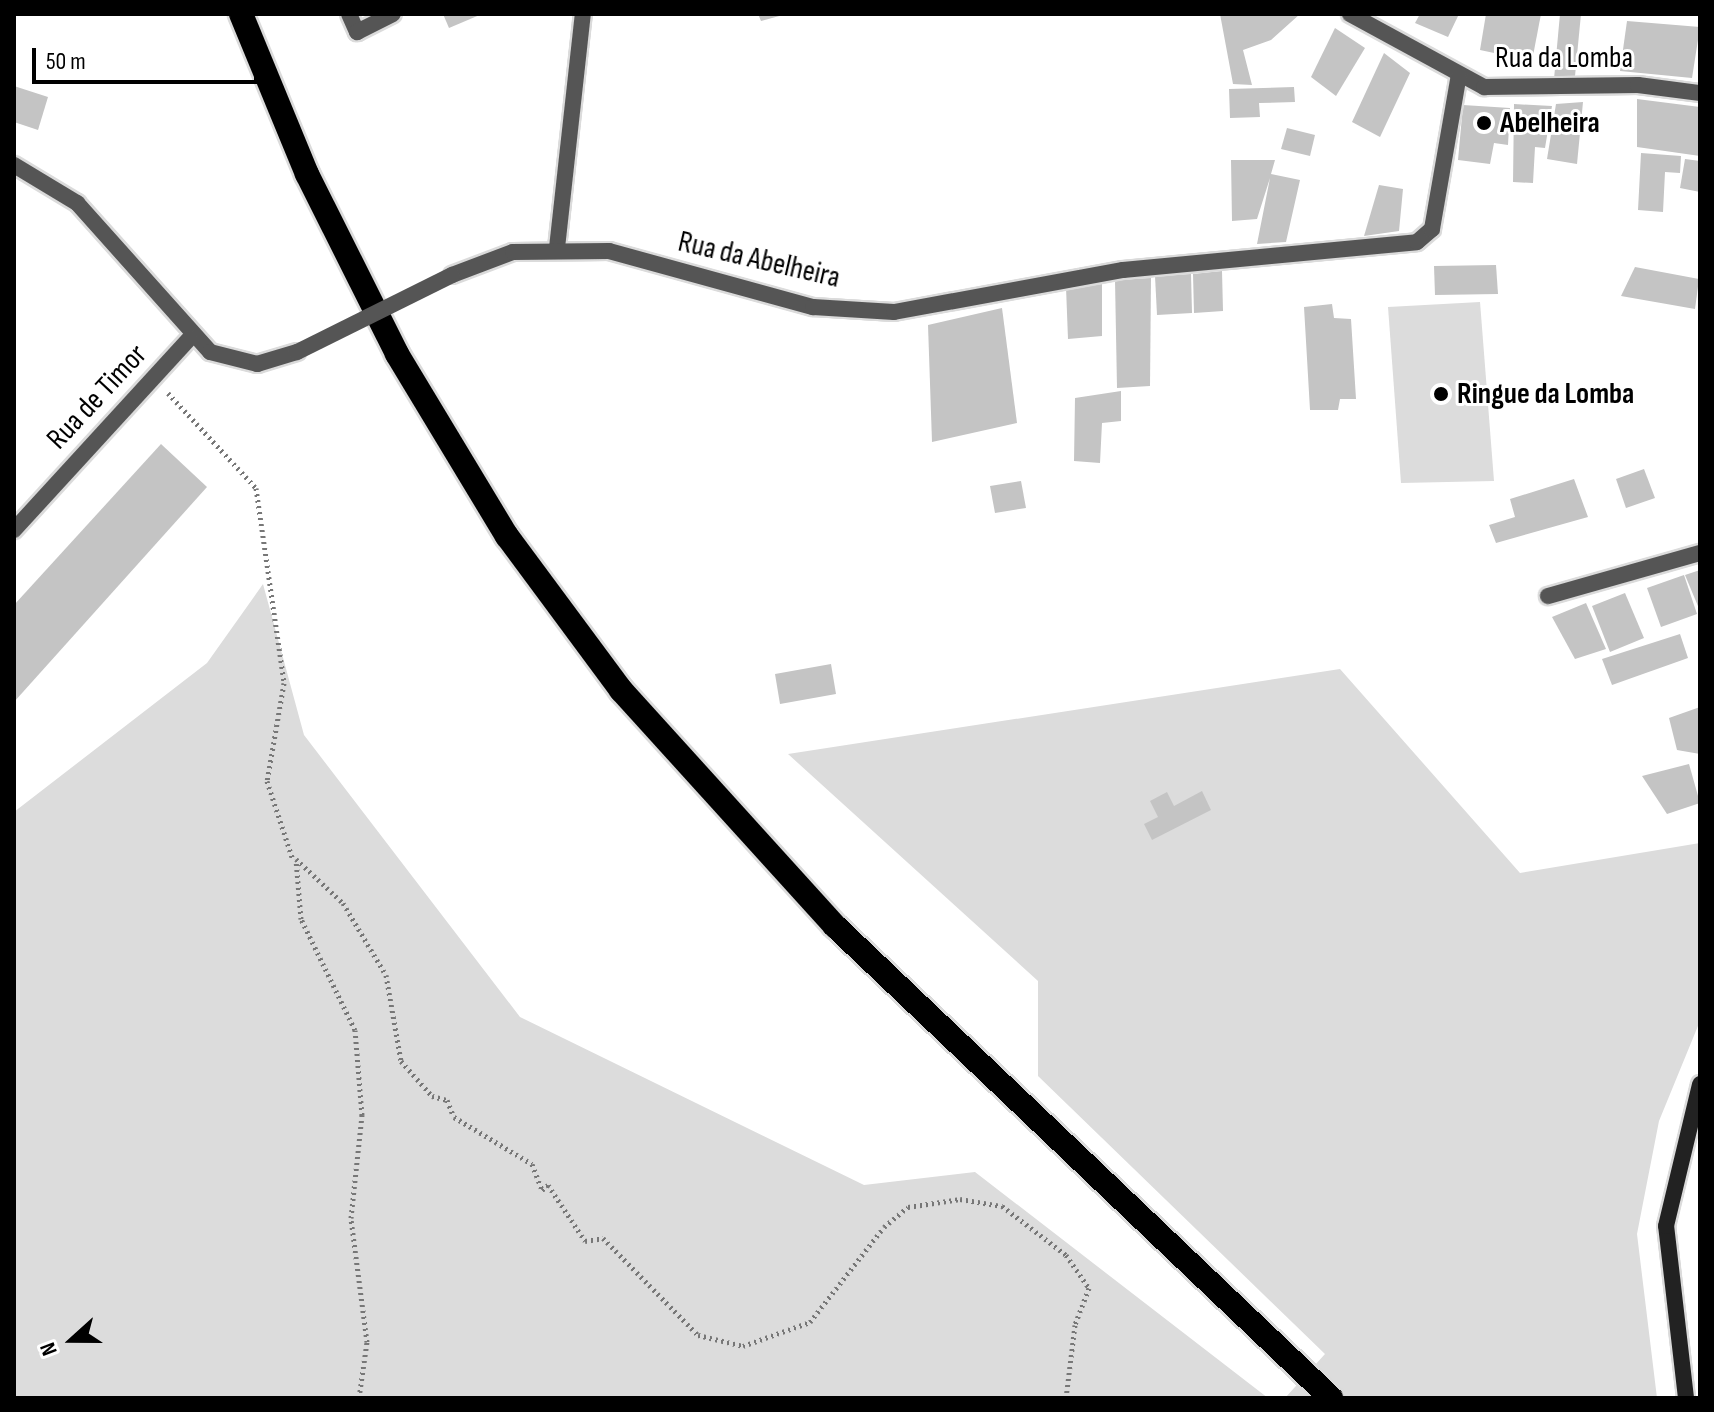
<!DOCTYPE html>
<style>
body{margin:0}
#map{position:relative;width:1714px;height:1412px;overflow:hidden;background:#fff;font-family:"Sofia Sans Condensed",sans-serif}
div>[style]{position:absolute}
.green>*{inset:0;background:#dcdcdc}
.building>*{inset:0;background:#c4c4c4}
.path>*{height:5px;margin-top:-2.5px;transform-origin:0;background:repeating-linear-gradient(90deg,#777 0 2px,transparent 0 6px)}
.roads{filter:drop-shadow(2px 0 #dbdbdb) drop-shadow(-2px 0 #dbdbdb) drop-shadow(0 2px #dbdbdb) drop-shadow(0 -2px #dbdbdb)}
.street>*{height:16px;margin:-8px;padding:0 8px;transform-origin:8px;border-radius:8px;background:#555}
.secondary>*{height:16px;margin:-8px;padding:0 8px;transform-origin:8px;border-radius:8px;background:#222}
.highway>*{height:24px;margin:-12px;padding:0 12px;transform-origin:12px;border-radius:12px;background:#000}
.street-bridge>*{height:16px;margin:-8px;padding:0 8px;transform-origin:8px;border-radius:8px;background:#555}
.dots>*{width:22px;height:22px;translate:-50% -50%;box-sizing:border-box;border:4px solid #fff;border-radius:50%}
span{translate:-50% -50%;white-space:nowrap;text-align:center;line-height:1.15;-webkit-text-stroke:6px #fff;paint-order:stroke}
.street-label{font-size:30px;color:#000}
.poi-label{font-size:30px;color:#000;font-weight:700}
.left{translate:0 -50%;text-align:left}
.frame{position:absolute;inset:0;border:16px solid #000;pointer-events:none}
.north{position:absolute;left:32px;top:1300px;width:80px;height:80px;-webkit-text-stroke:6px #fff;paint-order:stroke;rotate:249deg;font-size:22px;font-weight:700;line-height:32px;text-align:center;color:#000}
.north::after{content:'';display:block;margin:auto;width:28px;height:36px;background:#000;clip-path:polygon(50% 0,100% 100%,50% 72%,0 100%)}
.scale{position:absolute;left:32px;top:48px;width:226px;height:36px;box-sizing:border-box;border:4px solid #000;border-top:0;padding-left:10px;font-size:24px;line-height:28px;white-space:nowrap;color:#000;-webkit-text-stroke:6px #fff;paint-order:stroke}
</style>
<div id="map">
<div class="green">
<i style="clip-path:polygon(1480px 302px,1494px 481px,1401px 483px,1388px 307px)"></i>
<i style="clip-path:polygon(263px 584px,304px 735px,520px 1017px,864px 1185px,975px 1172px,1268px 1398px,14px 1398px,14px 812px,207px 663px)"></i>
<i style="clip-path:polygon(1340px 669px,1520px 873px,1700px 843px,1700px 1021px,1659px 1121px,1637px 1234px,1657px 1398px,1285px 1398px,1325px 1354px,1038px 1076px,1038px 981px,788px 754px)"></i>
</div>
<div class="building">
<i style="clip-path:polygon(443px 14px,482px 14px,449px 28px)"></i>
<i style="clip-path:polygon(758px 14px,783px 14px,783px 15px,761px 21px)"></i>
<i style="clip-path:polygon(1220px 14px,1300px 14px,1271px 40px,1243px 50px,1252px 85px,1233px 84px)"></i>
<i style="clip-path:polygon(1420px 14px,1459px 14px,1448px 37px,1415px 23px)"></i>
<i style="clip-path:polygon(1486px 14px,1541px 14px,1532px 61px,1480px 50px)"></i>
<i style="clip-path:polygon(1560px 14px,1581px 14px,1575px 76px,1554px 79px)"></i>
<i style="clip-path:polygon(1627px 21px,1700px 27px,1692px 78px,1620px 71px)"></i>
<i style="clip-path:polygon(1335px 28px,1365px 48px,1336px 96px,1311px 77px)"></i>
<i style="clip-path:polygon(1384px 53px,1410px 73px,1380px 137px,1352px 122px)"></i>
<i style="clip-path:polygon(14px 86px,48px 97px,38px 130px,14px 122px)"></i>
<i style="clip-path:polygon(1294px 87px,1295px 102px,1259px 103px,1260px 117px,1230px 118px,1229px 89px)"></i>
<i style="clip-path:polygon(1637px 99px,1700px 107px,1700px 156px,1637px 147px)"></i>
<i style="clip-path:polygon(1583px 102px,1577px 164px,1547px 159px,1556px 104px)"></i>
<i style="clip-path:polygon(1514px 104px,1552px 106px,1545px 148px,1535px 147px,1533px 183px,1513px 182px)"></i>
<i style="clip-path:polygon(1463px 105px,1510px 108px,1508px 145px,1494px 143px,1490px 164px,1458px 160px)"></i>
<i style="clip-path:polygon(1287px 128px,1315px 135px,1310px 156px,1281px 149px)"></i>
<i style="clip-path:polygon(1641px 153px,1681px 156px,1680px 173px,1665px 172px,1663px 212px,1638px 210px)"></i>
<i style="clip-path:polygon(1685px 159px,1700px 161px,1700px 192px,1680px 188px)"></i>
<i style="clip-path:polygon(1231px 160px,1275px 160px,1271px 174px,1300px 180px,1286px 242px,1257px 244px,1270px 178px,1257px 219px,1232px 221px)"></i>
<i style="clip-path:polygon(1379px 185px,1403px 189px,1399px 231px,1364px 236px)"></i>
<i style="clip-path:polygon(1496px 265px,1498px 294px,1435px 295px,1434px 266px)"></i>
<i style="clip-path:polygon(1635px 267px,1699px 279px,1695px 309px,1621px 296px)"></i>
<i style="clip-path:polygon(1222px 271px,1223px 311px,1194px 313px,1193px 274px)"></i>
<i style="clip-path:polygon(1191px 274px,1192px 313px,1157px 315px,1155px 276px)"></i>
<i style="clip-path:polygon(1151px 278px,1150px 386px,1117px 388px,1115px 280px)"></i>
<i style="clip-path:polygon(1102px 284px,1102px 336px,1068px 339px,1066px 287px)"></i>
<i style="clip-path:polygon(1332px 304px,1334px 318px,1351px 319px,1356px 399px,1340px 399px,1338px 410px,1310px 410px,1304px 307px)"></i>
<i style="clip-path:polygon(1002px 308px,1017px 423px,932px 442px,928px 325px)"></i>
<i style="clip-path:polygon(1121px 391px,1121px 421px,1102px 423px,1100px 463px,1074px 461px,1075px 398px)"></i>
<i style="clip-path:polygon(161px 444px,207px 487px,14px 702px,14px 605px)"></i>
<i style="clip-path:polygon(1644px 469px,1655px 498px,1626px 508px,1616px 479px)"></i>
<i style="clip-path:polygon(1574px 479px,1588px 517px,1496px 543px,1489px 525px,1515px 517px,1510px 499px)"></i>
<i style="clip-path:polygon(1021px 481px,1026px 508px,995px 513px,990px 486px)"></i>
<i style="clip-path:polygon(1700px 570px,1700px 611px,1685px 575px)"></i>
<i style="clip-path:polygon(1684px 575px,1697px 614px,1661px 627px,1647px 588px)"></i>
<i style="clip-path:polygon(1625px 593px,1644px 638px,1610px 652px,1592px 606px)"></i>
<i style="clip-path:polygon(1586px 603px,1606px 649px,1575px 659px,1552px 617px)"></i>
<i style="clip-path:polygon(1680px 634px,1688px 658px,1612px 685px,1602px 659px)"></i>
<i style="clip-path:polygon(831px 664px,836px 694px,780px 704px,775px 674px)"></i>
<i style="clip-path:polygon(1700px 707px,1700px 754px,1677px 750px,1669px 718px)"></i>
<i style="clip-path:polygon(1689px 764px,1700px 803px,1667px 814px,1642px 776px)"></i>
<i style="clip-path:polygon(1202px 791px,1211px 810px,1152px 840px,1144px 824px,1158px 817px,1150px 801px,1167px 792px,1174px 806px)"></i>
</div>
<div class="path">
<i style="left:168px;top:393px;width:129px;rotate:47.2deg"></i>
<i style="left:256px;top:488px;width:197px;rotate:81.8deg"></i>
<i style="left:284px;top:683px;width:99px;rotate:99.8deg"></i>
<i style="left:267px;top:781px;width:83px;rotate:71.8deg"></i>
<i style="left:359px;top:1398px;width:57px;rotate:-81.9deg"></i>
<i style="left:367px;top:1342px;width:125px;rotate:-97.4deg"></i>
<i style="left:351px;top:1218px;width:104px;rotate:-83.9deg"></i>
<i style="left:362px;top:1115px;width:85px;rotate:-94.7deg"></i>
<i style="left:355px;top:1030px;width:123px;rotate:-115.9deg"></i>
<i style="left:301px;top:919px;width:60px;rotate:-94.8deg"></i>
<i style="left:296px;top:859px;width:64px;rotate:43.1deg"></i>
<i style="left:343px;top:903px;width:84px;rotate:59.2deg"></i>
<i style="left:386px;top:975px;width:87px;rotate:80.1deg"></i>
<i style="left:401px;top:1061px;width:47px;rotate:48.5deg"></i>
<i style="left:432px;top:1096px;width:16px;rotate:15deg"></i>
<i style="left:447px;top:1100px;width:18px;rotate:68deg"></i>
<i style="left:454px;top:1117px;width:91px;rotate:31.1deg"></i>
<i style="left:532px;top:1164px;width:28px;rotate:69deg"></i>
<i style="left:542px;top:1190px;width:8px;rotate:-40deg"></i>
<i style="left:548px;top:1185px;width:67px;rotate:56.5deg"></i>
<i style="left:585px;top:1241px;width:18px;rotate:-9deg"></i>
<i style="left:603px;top:1238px;width:136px;rotate:45.6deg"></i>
<i style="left:698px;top:1335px;width:46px;rotate:13.7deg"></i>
<i style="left:743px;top:1346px;width:71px;rotate:-19.7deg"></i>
<i style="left:810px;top:1322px;width:120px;rotate:-52.1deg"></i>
<i style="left:884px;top:1227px;width:31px;rotate:-40deg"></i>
<i style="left:908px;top:1207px;width:53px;rotate:-8.7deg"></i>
<i style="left:960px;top:1199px;width:43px;rotate:9.5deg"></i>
<i style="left:1002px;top:1206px;width:81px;rotate:37.4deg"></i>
<i style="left:1066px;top:1255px;width:40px;rotate:55.1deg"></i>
<i style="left:1089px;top:1288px;width:40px;rotate:111deg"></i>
<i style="left:1075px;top:1325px;width:74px;rotate:97deg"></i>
</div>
<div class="roads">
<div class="street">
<i style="left:349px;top:14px;width:20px;rotate:66deg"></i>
<i style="left:357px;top:32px;width:40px;rotate:-26.6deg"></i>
<i style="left:1350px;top:14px;width:153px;rotate:28.6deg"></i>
<i style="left:1484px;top:87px;width:154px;rotate:-0.7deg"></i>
<i style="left:1638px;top:85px;width:63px;rotate:7.4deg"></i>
<i style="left:14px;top:165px;width:74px;rotate:31.1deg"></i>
<i style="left:77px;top:203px;width:200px;rotate:48.2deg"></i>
<i style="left:210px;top:352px;width:49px;rotate:14.3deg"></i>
<i style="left:257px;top:364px;width:42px;rotate:-16.7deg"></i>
<i style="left:557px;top:248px;width:235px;rotate:-83.7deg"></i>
<i style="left:452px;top:275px;width:65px;rotate:-20.7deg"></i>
<i style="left:513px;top:252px;width:96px;rotate:-0.6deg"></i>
<i style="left:609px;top:251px;width:212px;rotate:15.4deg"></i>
<i style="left:813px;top:307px;width:81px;rotate:3.5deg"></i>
<i style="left:894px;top:312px;width:233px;rotate:-10.4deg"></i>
<i style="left:1123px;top:270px;width:295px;rotate:-5.4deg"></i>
<i style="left:1417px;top:242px;width:20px;rotate:-41deg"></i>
<i style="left:1432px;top:229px;width:156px;rotate:-80.1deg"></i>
<i style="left:14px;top:530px;width:260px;rotate:-47.5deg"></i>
<i style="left:1548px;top:596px;width:158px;rotate:-15.8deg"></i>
</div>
<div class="secondary">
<i style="left:1686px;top:1398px;width:173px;rotate:-96.6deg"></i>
<i style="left:1666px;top:1226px;width:146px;rotate:-76.5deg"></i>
</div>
<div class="highway">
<i style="left:241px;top:14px;width:173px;rotate:67.6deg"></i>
<i style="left:307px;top:174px;width:201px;rotate:63.4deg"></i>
<i style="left:397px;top:354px;width:213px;rotate:58.9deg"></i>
<i style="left:507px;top:536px;width:192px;rotate:53.5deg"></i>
<i style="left:621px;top:690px;width:319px;rotate:47.8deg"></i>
<i style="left:835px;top:926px;width:685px;rotate:43.58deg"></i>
</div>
</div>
<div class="street-bridge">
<i style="left:297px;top:352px;width:173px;rotate:-26.4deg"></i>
</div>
<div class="dots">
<i style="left:1484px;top:123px;background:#000"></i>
<i style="left:1441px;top:394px;background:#000"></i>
</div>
<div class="street-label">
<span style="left:1564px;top:58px">Rua da Lomba</span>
<span style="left:759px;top:260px;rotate:13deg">Rua da Abelheira</span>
<span style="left:97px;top:397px;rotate:-47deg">Rua de Timor</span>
</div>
<div class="poi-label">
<span class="left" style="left:1500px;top:123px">Abelheira</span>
<span class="left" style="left:1457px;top:394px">Ringue da Lomba</span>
</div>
<div class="frame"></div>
<div class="north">N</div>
<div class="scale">50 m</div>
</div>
